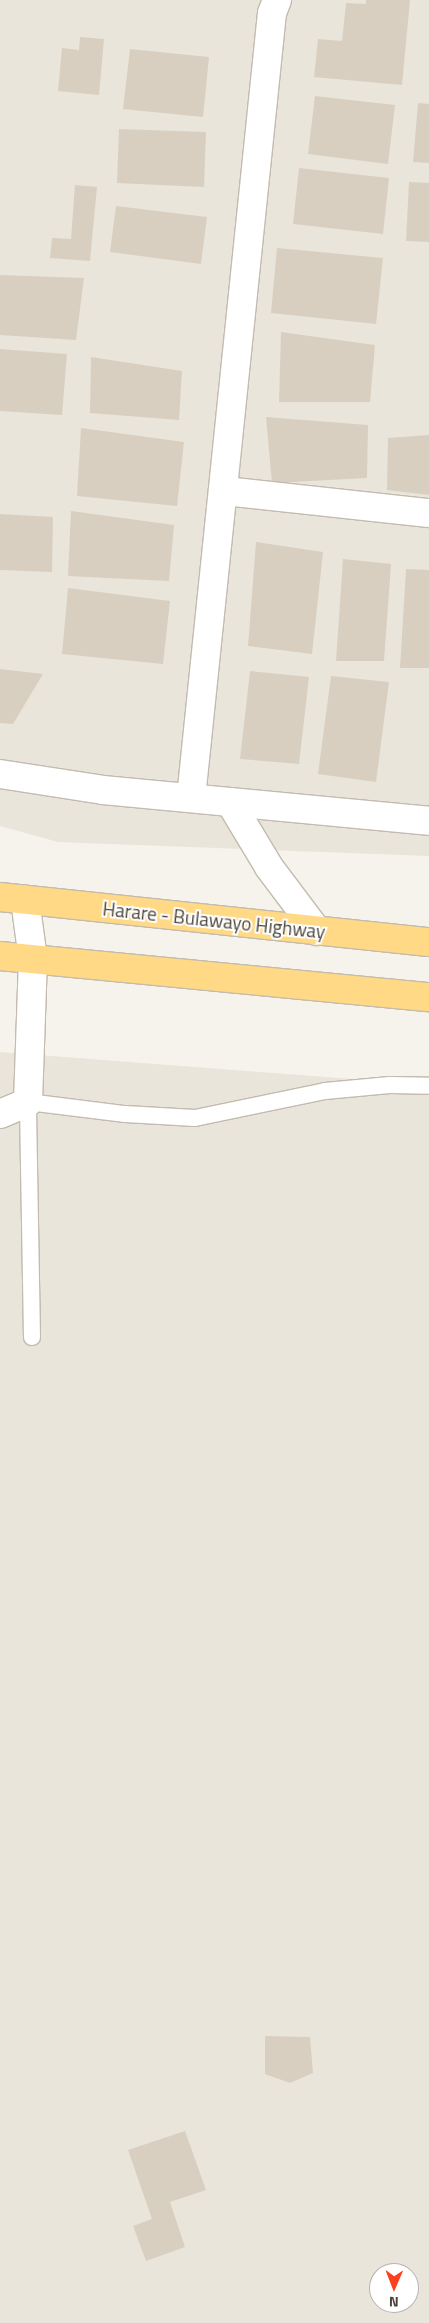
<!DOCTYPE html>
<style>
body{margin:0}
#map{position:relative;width:429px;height:2323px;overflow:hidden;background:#f6f3ec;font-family:"Titillium Web",sans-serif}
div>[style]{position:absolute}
.residential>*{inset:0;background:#eae5da}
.building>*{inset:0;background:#d8cfc1}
.roads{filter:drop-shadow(1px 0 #c2bbae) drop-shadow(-1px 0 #c2bbae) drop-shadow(0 1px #c2bbae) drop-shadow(0 -1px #c2bbae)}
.service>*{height:16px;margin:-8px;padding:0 8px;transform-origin:8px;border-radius:8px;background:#fff}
.minor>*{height:28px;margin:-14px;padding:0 14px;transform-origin:14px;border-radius:14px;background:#fff}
.trunk>*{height:28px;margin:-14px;padding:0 14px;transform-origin:14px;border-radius:14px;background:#ffd985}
span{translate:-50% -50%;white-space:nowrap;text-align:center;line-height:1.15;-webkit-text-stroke:4px #fff;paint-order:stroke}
.street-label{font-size:19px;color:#4b4439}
.north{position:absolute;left:369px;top:2263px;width:50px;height:50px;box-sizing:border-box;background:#fff;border:1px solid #b7b4b0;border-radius:50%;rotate:181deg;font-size:14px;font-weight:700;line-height:20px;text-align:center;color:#4b4439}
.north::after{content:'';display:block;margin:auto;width:18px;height:22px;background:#fc3f1d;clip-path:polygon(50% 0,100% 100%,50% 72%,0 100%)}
</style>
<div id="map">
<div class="residential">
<i style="clip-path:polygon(0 0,429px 0,429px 856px,58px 842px,0 826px)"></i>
<i style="clip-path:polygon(evenodd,0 1052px,429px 1085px,429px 2323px,0 2323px,0 1052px,379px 2273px,409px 2273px,409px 2303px,379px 2303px,379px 2273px)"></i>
</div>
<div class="building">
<i style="clip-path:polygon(366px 0,410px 0,402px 85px,314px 77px,318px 39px,342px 41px,346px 3px,366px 4px)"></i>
<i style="clip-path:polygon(80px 37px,104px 39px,99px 95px,58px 91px,62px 48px,79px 50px)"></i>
<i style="clip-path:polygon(130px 49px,209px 57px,203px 117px,123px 109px)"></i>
<i style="clip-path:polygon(315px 96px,395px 105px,388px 164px,308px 154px)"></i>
<i style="clip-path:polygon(418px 103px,429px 104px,429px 163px,413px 162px)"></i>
<i style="clip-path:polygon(119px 129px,206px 132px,204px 187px,117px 183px)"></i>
<i style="clip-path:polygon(299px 168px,389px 178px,383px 234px,293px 224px)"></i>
<i style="clip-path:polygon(409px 182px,429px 183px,429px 242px,406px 241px)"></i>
<i style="clip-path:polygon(75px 185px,97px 187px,90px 261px,50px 258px,52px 238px,71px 239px)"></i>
<i style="clip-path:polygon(116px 206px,207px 217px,201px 264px,110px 252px)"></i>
<i style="clip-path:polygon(277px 248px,383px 258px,376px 324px,271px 313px)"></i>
<i style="clip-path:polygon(0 275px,84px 278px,76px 340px,0 335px)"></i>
<i style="clip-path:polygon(281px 332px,375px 345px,370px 402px,279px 402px)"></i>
<i style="clip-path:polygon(0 349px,67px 354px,62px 415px,0 411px)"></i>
<i style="clip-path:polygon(91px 357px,182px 371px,179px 420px,90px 413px)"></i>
<i style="clip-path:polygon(266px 417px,368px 425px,367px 478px,272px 483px)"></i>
<i style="clip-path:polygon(81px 428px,184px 442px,177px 506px,77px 496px)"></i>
<i style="clip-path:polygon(429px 435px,429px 495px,387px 490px,388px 438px)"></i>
<i style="clip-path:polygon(71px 511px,174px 525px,169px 581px,68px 576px)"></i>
<i style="clip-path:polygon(0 514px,53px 517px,52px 572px,0 570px)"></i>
<i style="clip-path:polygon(256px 542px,323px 552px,312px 654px,248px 646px)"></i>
<i style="clip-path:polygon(343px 559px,391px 564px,384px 661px,336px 661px)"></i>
<i style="clip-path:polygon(406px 569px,429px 570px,429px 668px,400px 668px)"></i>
<i style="clip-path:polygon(68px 588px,170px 601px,163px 664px,62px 654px)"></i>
<i style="clip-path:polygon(0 669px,43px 674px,13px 724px,0 723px)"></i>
<i style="clip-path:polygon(250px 671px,309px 677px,299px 764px,240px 759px)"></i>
<i style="clip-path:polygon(331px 676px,389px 682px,376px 782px,318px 774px)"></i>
<i style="clip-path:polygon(265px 2036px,310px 2037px,313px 2073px,290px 2083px,265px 2074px)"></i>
<i style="clip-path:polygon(185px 2131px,206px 2190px,170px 2202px,185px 2247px,146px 2261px,133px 2226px,152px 2219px,128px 2150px)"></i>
</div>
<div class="roads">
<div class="service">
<i style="left:32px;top:1337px;width:235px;rotate:-91deg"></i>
<i style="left:28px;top:1102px;width:98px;rotate:7.1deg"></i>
<i style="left:125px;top:1114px;width:70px;rotate:3.3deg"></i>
<i style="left:195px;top:1118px;width:133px;rotate:-11.7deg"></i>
<i style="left:325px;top:1091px;width:65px;rotate:-5.3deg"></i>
<i style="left:390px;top:1085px;width:39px;rotate:1deg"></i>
</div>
<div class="minor">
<i style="left:225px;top:491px;width:205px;rotate:6.2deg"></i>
<i style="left:0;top:774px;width:104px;rotate:8.8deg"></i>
<i style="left:103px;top:790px;width:327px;rotate:5.4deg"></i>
<i style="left:191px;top:798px;width:789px;rotate:-84.11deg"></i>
<i style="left:272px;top:13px;width:14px;rotate:-69deg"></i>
<i style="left:230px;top:802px;width:76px;rotate:59deg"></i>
<i style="left:269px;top:867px;width:80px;rotate:53.1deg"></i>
<i style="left:0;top:1114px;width:30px;rotate:-23deg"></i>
<i style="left:28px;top:1102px;width:143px;rotate:-88deg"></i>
<i style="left:33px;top:959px;width:60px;rotate:-97.7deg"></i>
</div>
<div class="trunk">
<i style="left:0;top:897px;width:431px;rotate:6deg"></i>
<i style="left:0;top:956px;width:431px;rotate:5.5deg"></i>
</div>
</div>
<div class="street-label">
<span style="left:214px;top:920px;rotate:6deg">Harare - Bulawayo Highway</span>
</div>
<div class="north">N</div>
</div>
